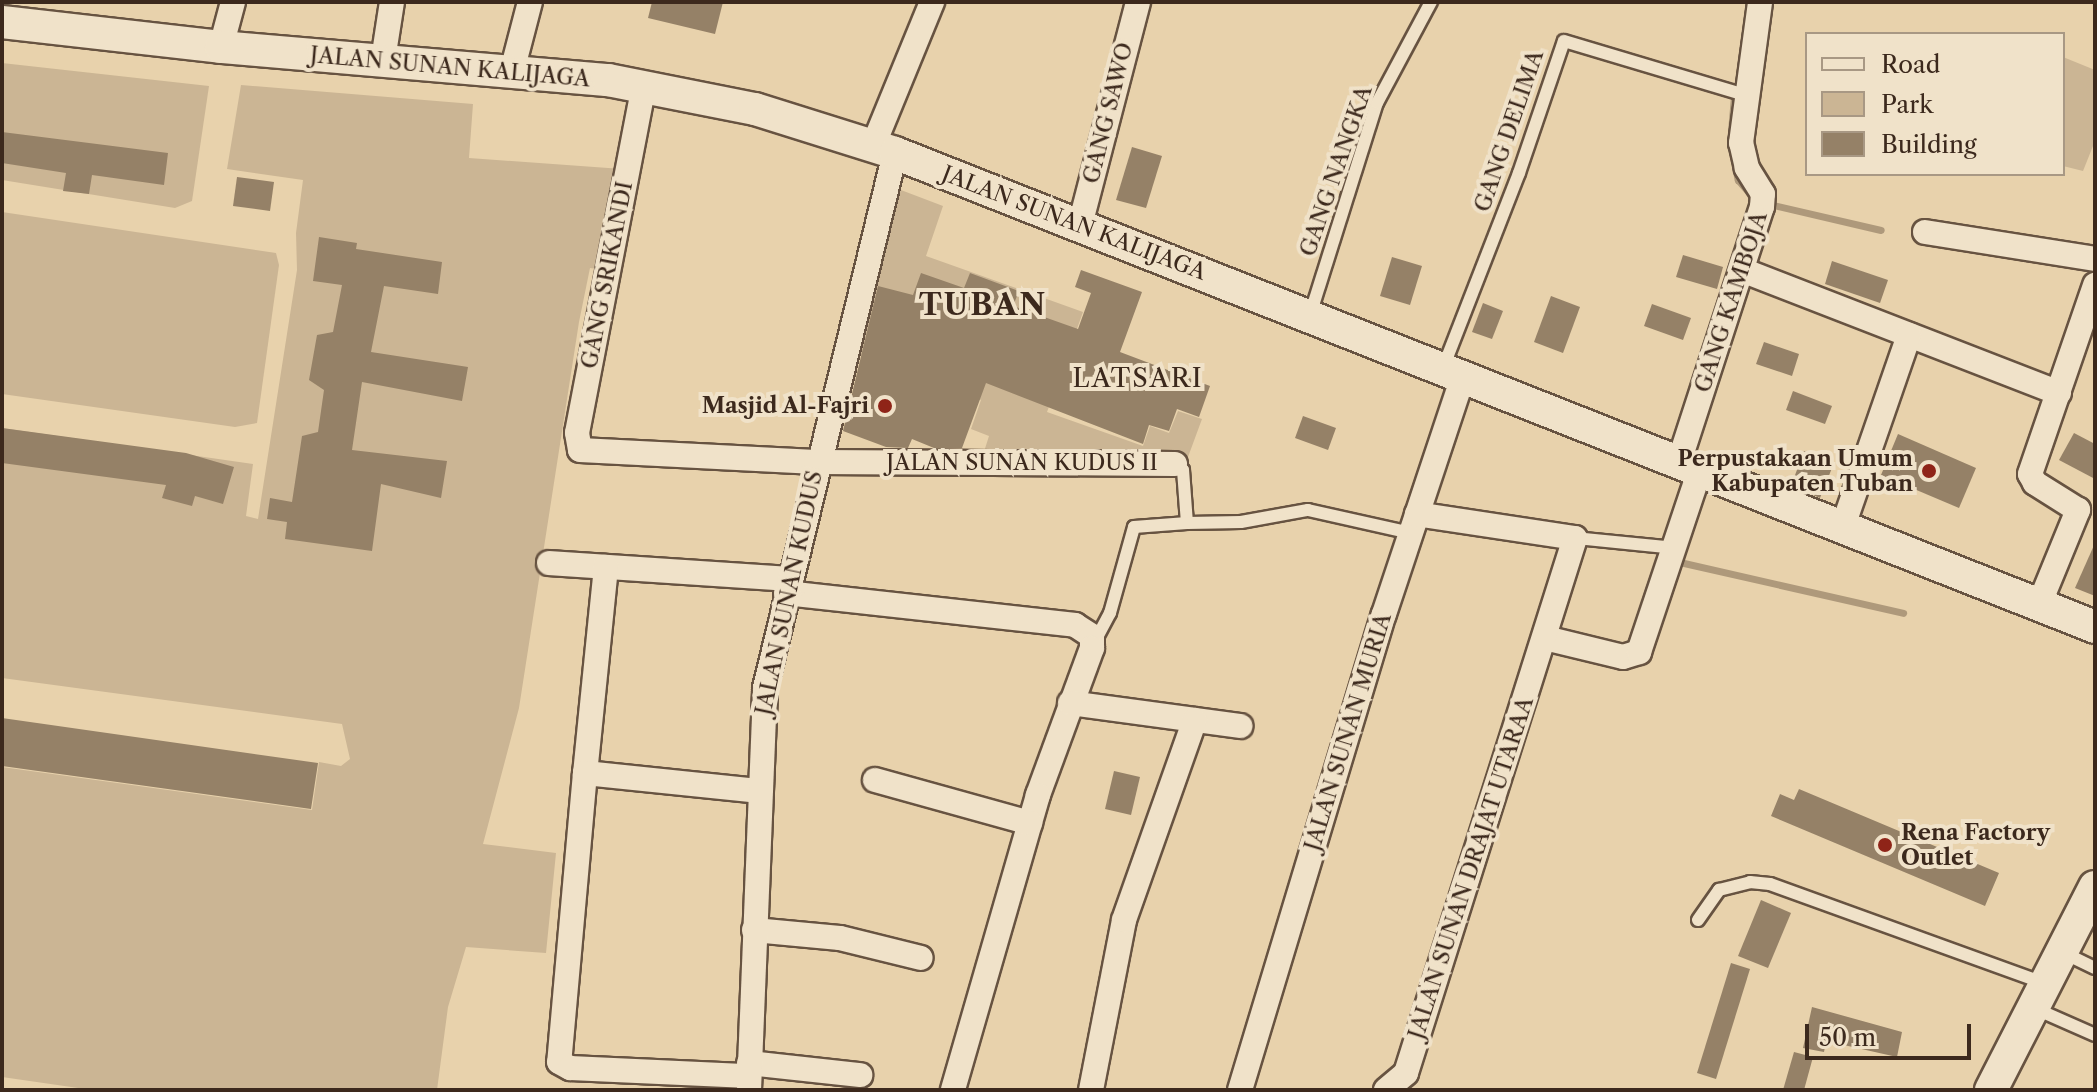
<!DOCTYPE html>
<style>
body{margin:0}
#map{position:relative;width:2097px;height:1092px;overflow:hidden;background:#e8d2ac;font-family:"Libre Caslon Text",serif}
div>[style]{position:absolute}
.green>*{inset:0;background:#cbb594}
.stream>*{height:7px;margin:-3.5px;padding:0 3.5px;transform-origin:3.5px;border-radius:3.5px;background:#ae997b}
.building>*{inset:0;background:#958167}
.roads{filter:drop-shadow(2px 0 #675341) drop-shadow(-2px 0 #675341) drop-shadow(0 2px #675341) drop-shadow(0 -2px #675341)}
.service>*{height:12px;margin:-6px;padding:0 6px;transform-origin:6px;border-radius:6px;background:#f0e2c9}
.minor>*{height:24px;margin:-12px;padding:0 12px;transform-origin:12px;border-radius:12px;background:#f0e2c9}
.secondary>*{height:32px;margin:-16px;padding:0 16px;transform-origin:16px;border-radius:16px;background:#f0e2c9}
.dots>*{width:22px;height:22px;translate:-50% -50%;box-sizing:border-box;border:4px solid #f0e2c9;border-radius:50%}
span{translate:-50% -50%;white-space:nowrap;text-align:center;line-height:1.15;-webkit-text-stroke:8px #f0e2c9;paint-order:stroke}
.street-label{font-size:22px;color:#3c291d}
.poi-label{font-size:22px;color:#3c291d;font-weight:700}
.right{translate:-100% -50%;text-align:right}
.left{translate:0 -50%;text-align:left}
.quarter-label{font-size:26px;color:#3c291d;letter-spacing:2px}
.district-label{font-size:30px;color:#3c291d;font-weight:700;letter-spacing:2px}
.frame{position:absolute;inset:0;border:4px solid #3c291d;pointer-events:none}
.legend{position:absolute;left:1805px;top:32px;width:260px;height:144px;box-sizing:border-box;background:#f0e2c9;border:2px solid #a89884;margin:0;padding:10px 14px;list-style:none;font-size:24px;color:#3c291d}
.legend li{display:flex;align-items:center;gap:16px;height:40px}
.legend b{width:40px;border:2px solid #a89884}
.scale{position:absolute;left:1805px;top:1024px;width:166px;height:36px;box-sizing:border-box;border:4px solid #3c291d;border-top:0;padding-left:10px;font-size:24px;line-height:28px;white-space:nowrap;color:#3c291d;-webkit-text-stroke:6px #f0e2c9;paint-order:stroke}
</style>
<div id="map">
<div class="green">
<i style="clip-path:polygon(2063px 57px,2095px 70px,2095px 141px,2083px 171px,2063px 166px)"></i>
<i style="clip-path:polygon(2px 63px,209px 86px,192px 201px,175px 208px,2px 180px)"></i>
<i style="clip-path:polygon(241px 85px,473px 104px,469px 158px,622px 169px,604px 270px,590px 268px,579px 322px,519px 708px,483px 844px,556px 853px,546px 953px,466px 947px,448px 1007px,437px 1090px,92px 1090px,2px 1077px,2px 767px,312px 810px,319px 762px,341px 766px,350px 759px,342px 724px,2px 678px,2px 428px,253px 464px,246px 516px,258px 519px,297px 270px,296px 233px,303px 180px,227px 169px)"></i>
<i style="clip-path:polygon(893px 187px,943px 206px,926px 256px,1083px 312px,1047px 412px,1143px 446px,1150px 426px,1169px 433px,1178px 411px,1202px 419px,1188px 457px,982px 458px,989px 436px,971px 429px,981px 400px,851px 351px)"></i>
<i style="clip-path:polygon(2px 212px,276px 253px,279px 265px,257px 423px,235px 427px,2px 394px)"></i>
</div>
<div class="stream">
<i style="left:1731px;top:131px;width:33px;rotate:-85deg"></i>
<i style="left:1731px;top:148px;width:33px;rotate:78deg"></i>
<i style="left:1738px;top:180px;width:28px;rotate:49deg"></i>
<i style="left:1756px;top:201px;width:128px;rotate:13.1deg"></i>
<i style="left:1675px;top:561px;width:234px;rotate:12.8deg"></i>
</div>
<div class="building">
<i style="clip-path:polygon(652px 2px,723px 2px,715px 34px,648px 18px)"></i>
<i style="clip-path:polygon(2px 132px,168px 153px,164px 185px,92px 175px,89px 194px,63px 191px,66px 173px,2px 163px)"></i>
<i style="clip-path:polygon(1132px 147px,1162px 156px,1146px 208px,1116px 200px)"></i>
<i style="clip-path:polygon(237px 177px,274px 182px,270px 211px,233px 206px)"></i>
<i style="clip-path:polygon(319px 237px,357px 243px,356px 249px,442px 262px,438px 294px,384px 286px,371px 352px,468px 367px,462px 401px,362px 382px,352px 450px,447px 461px,441px 498px,381px 484px,372px 551px,285px 539px,287px 522px,267px 519px,270px 498px,292px 502px,302px 436px,318px 432px,324px 390px,309px 380px,317px 335px,333px 332px,342px 285px,313px 281px)"></i>
<i style="clip-path:polygon(1683px 255px,1723px 267px,1717px 289px,1676px 277px)"></i>
<i style="clip-path:polygon(1392px 257px,1422px 266px,1410px 305px,1380px 296px)"></i>
<i style="clip-path:polygon(1832px 261px,1888px 280px,1880px 303px,1825px 284px)"></i>
<i style="clip-path:polygon(1081px 270px,1142px 292px,1120px 352px,1210px 386px,1199px 417px,1177px 409px,1169px 431px,1149px 425px,1143px 444px,986px 383px,962px 448px,934px 448px,912px 439px,908px 448px,886px 447px,843px 431px,878px 286px,913px 295px,921px 273px,964px 288px,970px 273px,1019px 291px,1013px 306px,1078px 329px,1091px 293px,1075px 287px)"></i>
<i style="clip-path:polygon(1551px 296px,1580px 307px,1563px 353px,1534px 342px)"></i>
<i style="clip-path:polygon(1483px 303px,1503px 311px,1492px 339px,1472px 332px)"></i>
<i style="clip-path:polygon(1652px 304px,1691px 318px,1683px 340px,1644px 326px)"></i>
<i style="clip-path:polygon(1764px 342px,1799px 354px,1792px 376px,1756px 364px)"></i>
<i style="clip-path:polygon(1793px 391px,1832px 406px,1825px 424px,1786px 410px)"></i>
<i style="clip-path:polygon(1303px 416px,1336px 428px,1328px 450px,1295px 438px)"></i>
<i style="clip-path:polygon(2px 428px,186px 453px,234px 467px,223px 504px,195px 496px,192px 506px,162px 498px,166px 485px,2px 463px)"></i>
<i style="clip-path:polygon(2074px 433px,2095px 444px,2095px 479px,2059px 460px)"></i>
<i style="clip-path:polygon(1898px 434px,1976px 468px,1959px 508px,1881px 475px)"></i>
<i style="clip-path:polygon(1804px 451px,1834px 463px,1820px 498px,1791px 486px)"></i>
<i style="clip-path:polygon(2095px 543px,2095px 596px,2075px 588px)"></i>
<i style="clip-path:polygon(2px 718px,318px 763px,311px 809px,2px 766px)"></i>
<i style="clip-path:polygon(1114px 771px,1140px 777px,1131px 815px,1105px 809px)"></i>
<i style="clip-path:polygon(1799px 789px,1999px 873px,1985px 906px,1771px 816px,1780px 794px,1794px 800px)"></i>
<i style="clip-path:polygon(1761px 900px,1791px 913px,1768px 968px,1738px 956px)"></i>
<i style="clip-path:polygon(1731px 963px,1750px 969px,1716px 1079px,1697px 1073px)"></i>
<i style="clip-path:polygon(1812px 1007px,1902px 1032px,1897px 1057px,1826px 1041px,1824px 1052px,1803px 1048px)"></i>
<i style="clip-path:polygon(1794px 1052px,1813px 1057px,1804px 1090px,1783px 1090px)"></i>
</div>
<div class="roads">
<div class="service">
<i style="left:1310px;top:315px;width:222px;rotate:-72.5deg"></i>
<i style="left:1377px;top:103px;width:115px;rotate:-61.9deg"></i>
<i style="left:1443px;top:368px;width:209px;rotate:-68.7deg"></i>
<i style="left:1519px;top:173px;width:139px;rotate:-71.2deg"></i>
<i style="left:1564px;top:41px;width:189px;rotate:16.6deg"></i>
<i style="left:1175px;top:464px;width:10px;rotate:37deg"></i>
<i style="left:1183px;top:470px;width:53px;rotate:85.7deg"></i>
<i style="left:1187px;top:523px;width:54px;rotate:-1.1deg"></i>
<i style="left:1241px;top:522px;width:68px;rotate:-10.2deg"></i>
<i style="left:1308px;top:510px;width:106px;rotate:12.6deg"></i>
<i style="left:1575px;top:538px;width:100px;rotate:5.7deg"></i>
<i style="left:1094px;top:643px;width:34px;rotate:-62deg"></i>
<i style="left:1110px;top:613px;width:89px;rotate:-74.4deg"></i>
<i style="left:1134px;top:527px;width:53px;rotate:-4.3deg"></i>
<i style="left:1698px;top:920px;width:37px;rotate:-55deg"></i>
<i style="left:1719px;top:890px;width:32px;rotate:-14deg"></i>
<i style="left:1750px;top:882px;width:20px;rotate:6deg"></i>
<i style="left:1770px;top:884px;width:290px;rotate:19.9deg"></i>
<i style="left:2064px;top:953px;width:34px;rotate:26deg"></i>
<i style="left:2036px;top:1009px;width:64px;rotate:23.8deg"></i>
</div>
<div class="minor">
<i style="left:221px;top:47px;width:47px;rotate:-75.1deg"></i>
<i style="left:383px;top:60px;width:59px;rotate:-81.2deg"></i>
<i style="left:512px;top:71px;width:71px;rotate:-75.4deg"></i>
<i style="left:644px;top:85px;width:354px;rotate:100.9deg"></i>
<i style="left:577px;top:433px;width:17px;rotate:80deg"></i>
<i style="left:580px;top:450px;width:236px;rotate:2.9deg"></i>
<i style="left:816px;top:462px;width:359px;rotate:0.3deg"></i>
<i style="left:873px;top:146px;width:156px;rotate:-67.7deg"></i>
<i style="left:1080px;top:225px;width:230px;rotate:-75.4deg"></i>
<i style="left:1925px;top:232px;width:172px;rotate:9deg"></i>
<i style="left:1742px;top:270px;width:340px;rotate:21.2deg"></i>
<i style="left:1679px;top:462px;width:268px;rotate:-72deg"></i>
<i style="left:1762px;top:207px;width:13px;rotate:-86deg"></i>
<i style="left:1763px;top:194px;width:31px;rotate:-122deg"></i>
<i style="left:1747px;top:168px;width:26px;rotate:-103deg"></i>
<i style="left:1741px;top:143px;width:142px;rotate:-82.3deg"></i>
<i style="left:1843px;top:526px;width:202px;rotate:-70.9deg"></i>
<i style="left:549px;top:563px;width:241px;rotate:3.8deg"></i>
<i style="left:606px;top:567px;width:207px;rotate:95.8deg"></i>
<i style="left:585px;top:773px;width:174px;rotate:5.9deg"></i>
<i style="left:786px;top:593px;width:291px;rotate:6.3deg"></i>
<i style="left:1075px;top:625px;width:20px;rotate:33deg"></i>
<i style="left:1092px;top:636px;width:12px;rotate:90deg"></i>
<i style="left:1092px;top:648px;width:157px;rotate:110.2deg"></i>
<i style="left:1038px;top:795px;width:307px;rotate:106.1deg"></i>
<i style="left:2039px;top:605px;width:103px;rotate:-67.7deg"></i>
<i style="left:2078px;top:510px;width:51px;rotate:-147.9deg"></i>
<i style="left:2035px;top:483px;width:10px;rotate:-119deg"></i>
<i style="left:2030px;top:474px;width:200px;rotate:-71deg"></i>
<i style="left:1545px;top:638px;width:80px;rotate:13.7deg"></i>
<i style="left:1623px;top:657px;width:17px;rotate:-17deg"></i>
<i style="left:1639px;top:652px;width:192px;rotate:-71.5deg"></i>
<i style="left:1070px;top:703px;width:172px;rotate:7.7deg"></i>
<i style="left:585px;top:773px;width:290px;rotate:95.1deg"></i>
<i style="left:559px;top:1062px;width:13px;rotate:29deg"></i>
<i style="left:570px;top:1068px;width:179px;rotate:2.6deg"></i>
<i style="left:875px;top:780px;width:161px;rotate:15.5deg"></i>
<i style="left:754px;top:930px;width:86px;rotate:5.3deg"></i>
<i style="left:840px;top:938px;width:83px;rotate:13.9deg"></i>
<i style="left:749px;top:1063px;width:112px;rotate:6.2deg"></i>
<i style="left:749px;top:1090px;width:402px;rotate:-87.7deg"></i>
<i style="left:765px;top:688px;width:551px;rotate:-76.34deg"></i>
<i style="left:1091px;top:1090px;width:173px;rotate:-79deg"></i>
<i style="left:1124px;top:920px;width:212px;rotate:-70.5deg"></i>
<i style="left:1240px;top:1090px;width:497px;rotate:-73.2deg"></i>
<i style="left:1384px;top:614px;width:251px;rotate:-71.6deg"></i>
<i style="left:1386px;top:1090px;width:26px;rotate:-40deg"></i>
<i style="left:1406px;top:1073px;width:561px;rotate:-72.47deg"></i>
<i style="left:1575px;top:538px;width:160px;rotate:-171.4deg"></i>
</div>
<div class="secondary">
<i style="left:2px;top:22px;width:220px;rotate:6.5deg"></i>
<i style="left:221px;top:47px;width:388px;rotate:4.9deg"></i>
<i style="left:608px;top:80px;width:150px;rotate:11.2deg"></i>
<i style="left:755px;top:109px;width:147px;rotate:17.4deg"></i>
<i style="left:895px;top:153px;width:1290px;rotate:21.55deg"></i>
<i style="left:1991px;top:1090px;width:228px;rotate:-62.9deg"></i>
</div>
</div>
<div class="dots">
<i style="left:885px;top:406px;background:#8f2418"></i>
<i style="left:1929px;top:471px;background:#8f2418"></i>
<i style="left:1885px;top:845px;background:#8f2418"></i>
</div>
<div class="street-label">
<span style="left:450px;top:67px;rotate:5deg">JALAN SUNAN KALIJAGA</span>
<span style="left:1108px;top:113px;rotate:-76deg">GANG SAWO</span>
<span style="left:1509px;top:131px;rotate:-71deg">GANG DELIMA</span>
<span style="left:1336px;top:171px;rotate:-71deg">GANG NANGKA</span>
<span style="left:1074px;top:223px;rotate:21deg">JALAN SUNAN KALIJAGA</span>
<span style="left:607px;top:275px;rotate:-79deg">GANG SRIKANDI</span>
<span style="left:1731px;top:302px;rotate:-72deg">GANG KAMBOJA</span>
<span style="left:1022px;top:463px">JALAN SUNAN KUDUS II</span>
<span style="left:789px;top:593px;rotate:-78deg">JALAN SUNAN KUDUS</span>
<span style="left:1348px;top:732px;rotate:-73deg">JALAN SUNAN MURIA</span>
<span style="left:1471px;top:868px;rotate:-72deg">JALAN SUNAN DRAJAT UTARAA</span>
</div>
<div class="poi-label">
<span class="right" style="left:869px;top:406px">Masjid Al-Fajri</span>
<span class="right" style="left:1913px;top:471px">Perpustakaan Umum<br>Kabupaten Tuban</span>
<span class="left" style="left:1901px;top:845px">Rena Factory<br>Outlet</span>
</div>
<div class="quarter-label">
<span style="left:1138px;top:379px">LATSARI</span>
</div>
<div class="district-label">
<span style="left:983px;top:305px">TUBAN</span>
</div>
<div class="frame"></div>
<ul class="legend">
<li><b style="height:10px;background:#f0e2c9"></b>Road</li>
<li><b style="height:22px;background:#cbb594"></b>Park</li>
<li><b style="height:22px;background:#958167"></b>Building</li>
</ul>
<div class="scale">50 m</div>
</div>
